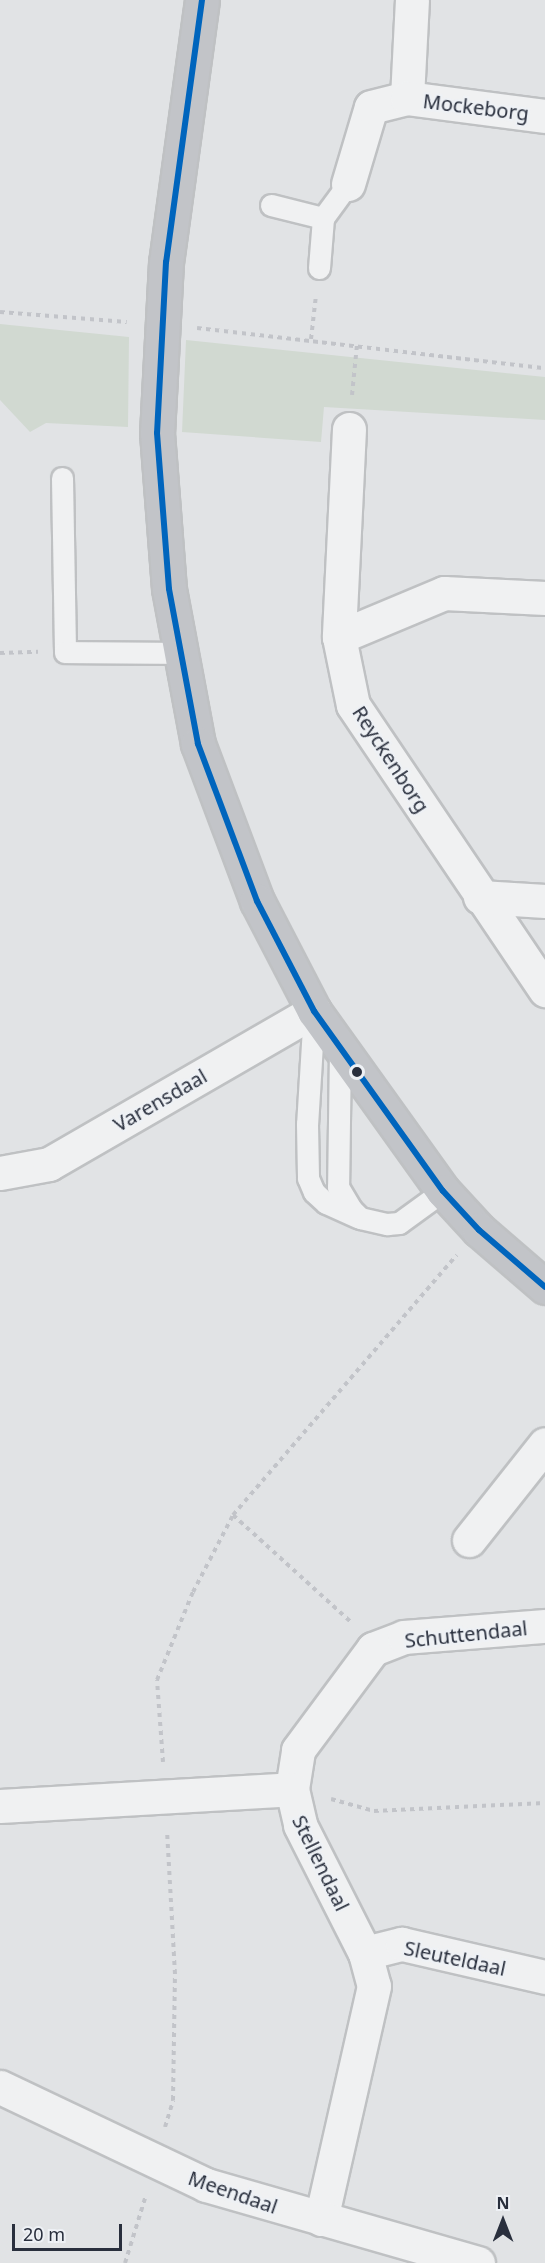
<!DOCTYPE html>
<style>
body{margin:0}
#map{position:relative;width:545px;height:2263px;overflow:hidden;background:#e1e3e5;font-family:"Noto Sans",sans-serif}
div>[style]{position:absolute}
.green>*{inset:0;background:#d1d9d1}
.path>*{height:4px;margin-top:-2px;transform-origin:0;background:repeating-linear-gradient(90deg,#c2c4c9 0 4.5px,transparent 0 9px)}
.roads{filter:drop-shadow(2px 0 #bfc1c3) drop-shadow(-2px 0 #bfc1c3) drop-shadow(0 2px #bfc1c3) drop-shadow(0 -2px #bfc1c3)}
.lane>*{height:21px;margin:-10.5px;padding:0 10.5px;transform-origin:10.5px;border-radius:10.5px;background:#f0f1f2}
.street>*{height:33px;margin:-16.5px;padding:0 16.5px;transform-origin:16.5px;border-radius:16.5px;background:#f0f1f2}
.secondary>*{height:33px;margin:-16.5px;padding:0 16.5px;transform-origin:16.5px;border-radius:16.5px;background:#c2c4c8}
.bus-1>*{height:6px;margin:-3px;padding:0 3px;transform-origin:3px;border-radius:3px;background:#0065bd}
.dots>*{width:16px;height:16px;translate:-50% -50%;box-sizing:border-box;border:3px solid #eef1f5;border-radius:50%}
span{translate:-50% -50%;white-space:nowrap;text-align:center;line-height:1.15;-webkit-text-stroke:4.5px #eef1f5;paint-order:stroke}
.street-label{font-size:20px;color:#292f3d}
.north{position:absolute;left:473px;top:2191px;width:60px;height:60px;-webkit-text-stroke:4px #eef1f5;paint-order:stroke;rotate:0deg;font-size:16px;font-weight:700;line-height:24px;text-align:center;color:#292f3d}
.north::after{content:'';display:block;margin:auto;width:21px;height:27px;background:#292f3d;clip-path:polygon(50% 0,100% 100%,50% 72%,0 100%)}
.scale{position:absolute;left:12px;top:2224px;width:110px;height:27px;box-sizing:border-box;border:3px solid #292f3d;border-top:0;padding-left:8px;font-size:18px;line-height:21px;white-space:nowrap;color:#292f3d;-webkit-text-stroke:4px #eef1f5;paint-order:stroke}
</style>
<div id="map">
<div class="green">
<i style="clip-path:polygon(0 324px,129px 337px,128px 427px,46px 423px,30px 432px,0 400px)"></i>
<i style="clip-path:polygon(186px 340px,545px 377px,545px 420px,324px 407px,321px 442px,182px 432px)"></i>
</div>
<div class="path">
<i style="left:0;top:312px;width:127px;rotate:4.5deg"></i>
<i style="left:197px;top:328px;width:350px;rotate:6.6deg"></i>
<i style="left:311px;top:339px;width:44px;rotate:-83.5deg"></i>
<i style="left:352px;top:395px;width:50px;rotate:-84.3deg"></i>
<i style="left:0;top:653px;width:38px;rotate:-2deg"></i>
<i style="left:233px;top:1515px;width:161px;rotate:42.2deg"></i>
<i style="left:163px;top:1762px;width:82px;rotate:-94.2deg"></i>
<i style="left:157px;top:1680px;width:95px;rotate:-67.8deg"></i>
<i style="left:193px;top:1592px;width:87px;rotate:-62.5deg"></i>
<i style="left:233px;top:1515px;width:343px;rotate:-49.3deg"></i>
<i style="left:331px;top:1799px;width:45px;rotate:15.6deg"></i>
<i style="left:374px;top:1811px;width:171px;rotate:-2.7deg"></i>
<i style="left:165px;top:2127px;width:28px;rotate:-73deg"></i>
<i style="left:173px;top:2100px;width:126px;rotate:-89.1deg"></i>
<i style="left:175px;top:1974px;width:144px;rotate:-93.2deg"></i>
<i style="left:125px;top:2263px;width:71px;rotate:-72.8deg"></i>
</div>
<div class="roads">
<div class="lane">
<i style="left:271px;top:205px;width:54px;rotate:14deg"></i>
<i style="left:319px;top:268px;width:50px;rotate:-85.4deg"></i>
<i style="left:323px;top:218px;width:42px;rotate:-53.7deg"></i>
<i style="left:62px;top:478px;width:174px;rotate:89deg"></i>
<i style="left:65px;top:652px;width:114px;rotate:0.5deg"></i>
<i style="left:314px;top:1011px;width:113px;rotate:93.5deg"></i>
<i style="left:307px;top:1124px;width:54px;rotate:88.9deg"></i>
<i style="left:308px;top:1178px;width:15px;rotate:67deg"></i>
<i style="left:314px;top:1192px;width:16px;rotate:43deg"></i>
<i style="left:326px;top:1203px;width:34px;rotate:24deg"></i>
<i style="left:340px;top:1050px;width:137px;rotate:90.8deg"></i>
<i style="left:338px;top:1187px;width:26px;rotate:59deg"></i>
<i style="left:351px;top:1209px;width:13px;rotate:45deg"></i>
<i style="left:360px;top:1218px;width:28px;rotate:13deg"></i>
<i style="left:387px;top:1224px;width:12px;rotate:-5deg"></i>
<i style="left:399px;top:1223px;width:54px;rotate:-36deg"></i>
</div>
<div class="street">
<i style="left:407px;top:98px;width:98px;rotate:-87.1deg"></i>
<i style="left:348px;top:184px;width:80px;rotate:-73.4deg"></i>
<i style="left:371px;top:107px;width:37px;rotate:-14deg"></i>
<i style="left:407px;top:98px;width:139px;rotate:7.4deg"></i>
<i style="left:349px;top:429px;width:208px;rotate:92.8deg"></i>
<i style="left:339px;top:637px;width:69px;rotate:78.4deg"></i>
<i style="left:353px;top:705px;width:344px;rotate:56deg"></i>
<i style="left:339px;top:637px;width:114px;rotate:-22.7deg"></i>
<i style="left:444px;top:593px;width:101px;rotate:2.8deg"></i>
<i style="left:480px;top:897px;width:65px;rotate:3.5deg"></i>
<i style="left:0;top:1173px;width:50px;rotate:-10.4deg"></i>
<i style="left:49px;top:1164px;width:306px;rotate:-30deg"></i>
<i style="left:469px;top:1540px;width:122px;rotate:-51.6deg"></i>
<i style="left:292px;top:1789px;width:39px;rotate:-81deg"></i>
<i style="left:298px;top:1750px;width:126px;rotate:-53.4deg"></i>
<i style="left:373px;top:1649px;width:33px;rotate:-21deg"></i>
<i style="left:404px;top:1637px;width:141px;rotate:-4.5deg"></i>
<i style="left:0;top:1806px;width:292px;rotate:-3.3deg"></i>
<i style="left:292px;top:1789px;width:37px;rotate:77deg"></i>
<i style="left:300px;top:1825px;width:144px;rotate:63.1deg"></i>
<i style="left:365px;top:1953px;width:34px;rotate:75deg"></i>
<i style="left:374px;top:1986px;width:239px;rotate:102.8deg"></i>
<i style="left:365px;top:1953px;width:38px;rotate:-14deg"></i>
<i style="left:402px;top:1944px;width:147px;rotate:13deg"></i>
<i style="left:0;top:2087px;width:228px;rotate:25.4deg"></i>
<i style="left:206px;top:2185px;width:283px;rotate:16deg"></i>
</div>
<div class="secondary">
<i style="left:202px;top:0;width:264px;rotate:97.8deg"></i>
<i style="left:166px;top:262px;width:171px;rotate:93deg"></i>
<i style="left:157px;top:433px;width:156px;rotate:85.6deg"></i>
<i style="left:169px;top:589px;width:158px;rotate:79.4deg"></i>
<i style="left:198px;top:744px;width:168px;rotate:69.4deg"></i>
<i style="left:257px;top:901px;width:124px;rotate:62.6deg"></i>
<i style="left:314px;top:1011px;width:221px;rotate:54.4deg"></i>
<i style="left:443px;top:1191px;width:53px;rotate:47.3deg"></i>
<i style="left:479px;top:1230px;width:87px;rotate:40.8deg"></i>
</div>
</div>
<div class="bus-1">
<i style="left:202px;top:0;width:264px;rotate:97.8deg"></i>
<i style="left:166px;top:262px;width:171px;rotate:93deg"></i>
<i style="left:157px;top:433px;width:156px;rotate:85.6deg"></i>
<i style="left:169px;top:589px;width:158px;rotate:79.4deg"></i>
<i style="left:198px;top:744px;width:168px;rotate:69.4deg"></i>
<i style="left:257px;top:901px;width:124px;rotate:62.6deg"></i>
<i style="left:314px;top:1011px;width:221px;rotate:54.4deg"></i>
<i style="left:443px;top:1191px;width:53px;rotate:47.3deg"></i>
<i style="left:479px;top:1230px;width:87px;rotate:40.8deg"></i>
</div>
<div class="dots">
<i style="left:357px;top:1072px;background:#292f3d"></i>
</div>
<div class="street-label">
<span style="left:476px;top:107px;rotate:7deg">Mockeborg</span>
<span style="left:391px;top:759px;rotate:57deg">Reyckenborg</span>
<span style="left:160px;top:1100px;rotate:-30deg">Varensdaal</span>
<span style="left:466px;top:1634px;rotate:-6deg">Schuttendaal</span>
<span style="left:321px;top:1863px;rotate:64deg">Stellendaal</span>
<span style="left:455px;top:1958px;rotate:12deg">Sleuteldaal</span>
<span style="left:233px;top:2192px;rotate:19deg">Meendaal</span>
</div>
<div class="north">N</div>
<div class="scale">20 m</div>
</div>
